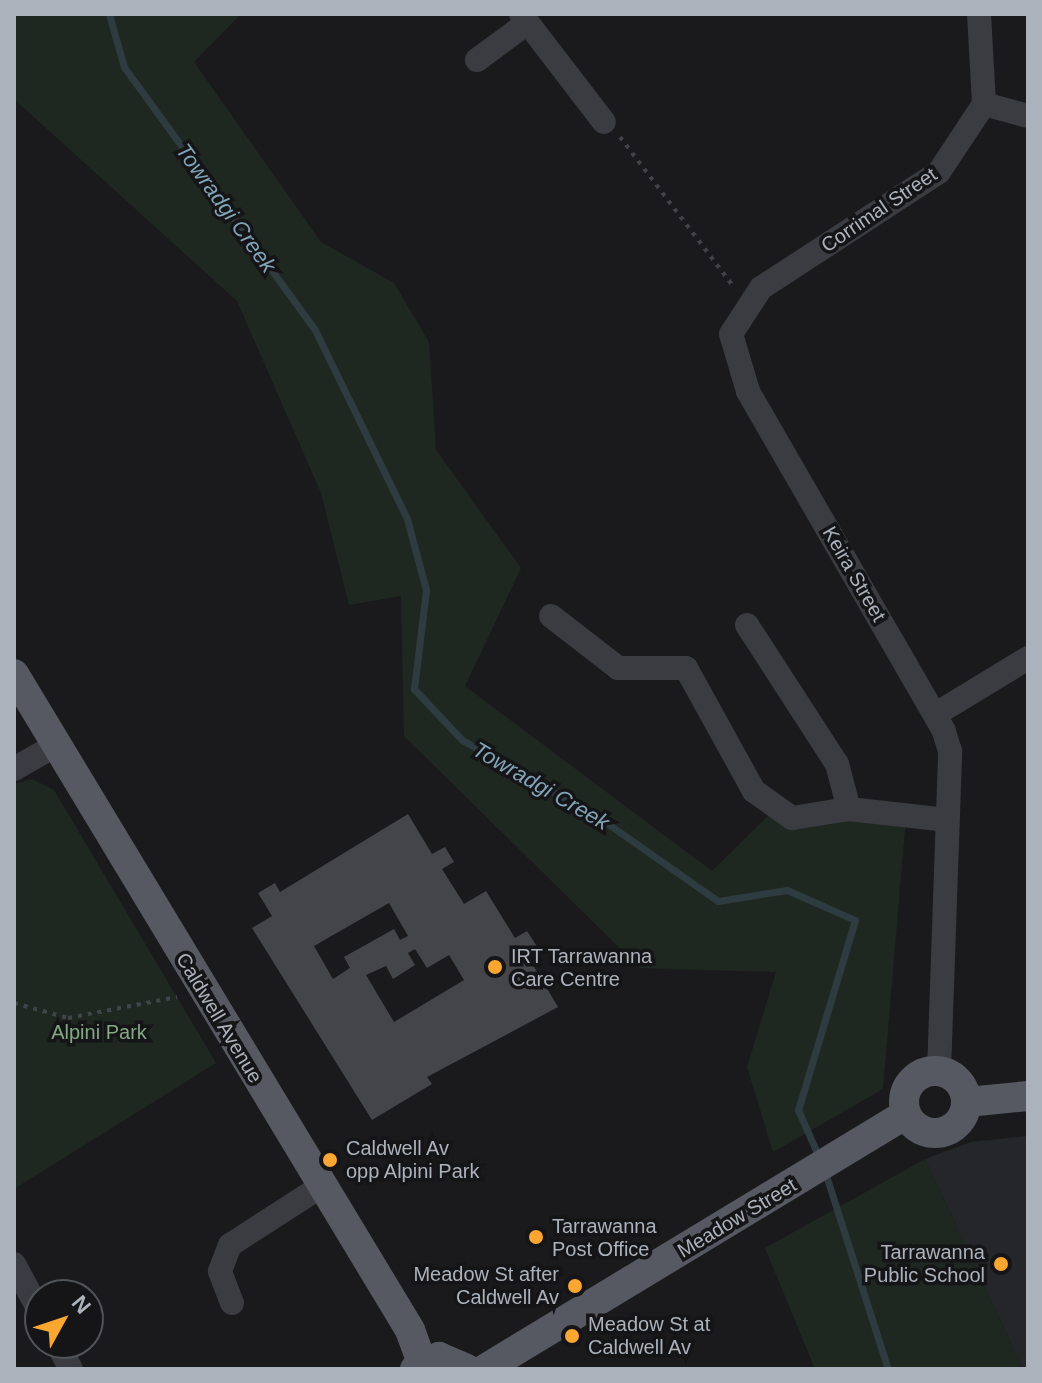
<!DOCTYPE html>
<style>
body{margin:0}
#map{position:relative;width:1042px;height:1383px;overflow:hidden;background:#1a1a1c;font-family:Arial,sans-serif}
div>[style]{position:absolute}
.built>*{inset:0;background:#252629}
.green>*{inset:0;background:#1f2820}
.stream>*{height:7px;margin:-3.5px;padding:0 3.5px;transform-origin:3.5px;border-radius:3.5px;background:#2e3b41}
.building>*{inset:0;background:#444549}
.path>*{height:4px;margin-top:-2px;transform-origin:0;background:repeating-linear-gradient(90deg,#404348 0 4px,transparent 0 10px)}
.minor>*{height:24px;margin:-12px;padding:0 12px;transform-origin:12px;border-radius:12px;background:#3a3c41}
.major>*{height:30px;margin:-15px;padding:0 15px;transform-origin:15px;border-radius:15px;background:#565961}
.major>.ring{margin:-15px;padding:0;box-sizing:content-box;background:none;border:30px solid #565961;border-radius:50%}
.dots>*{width:22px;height:22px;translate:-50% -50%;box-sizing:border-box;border:4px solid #151517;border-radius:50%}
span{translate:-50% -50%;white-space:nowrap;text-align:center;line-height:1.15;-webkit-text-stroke:7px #151517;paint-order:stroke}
.street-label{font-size:20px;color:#abb2bc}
.poi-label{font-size:20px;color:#abb2bc}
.left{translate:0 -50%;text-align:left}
.right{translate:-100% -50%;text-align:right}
.park-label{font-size:20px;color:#83a882}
.water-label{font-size:22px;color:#81a4b8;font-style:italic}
.frame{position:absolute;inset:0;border:16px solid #abb2bc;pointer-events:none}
.north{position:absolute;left:24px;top:1279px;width:80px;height:80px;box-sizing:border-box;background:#151517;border:2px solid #515459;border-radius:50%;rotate:50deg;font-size:22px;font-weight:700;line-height:32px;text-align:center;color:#abb2bc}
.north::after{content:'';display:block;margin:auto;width:28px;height:36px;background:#fca632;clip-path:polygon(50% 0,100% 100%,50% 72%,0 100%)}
</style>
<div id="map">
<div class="built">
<i style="clip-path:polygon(1028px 1136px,1028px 1369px,1023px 1369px,925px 1159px,971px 1142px)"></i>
</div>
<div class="green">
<i style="clip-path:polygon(14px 14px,241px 14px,194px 62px,321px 242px,394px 283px,429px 342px,436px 450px,521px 568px,465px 686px,712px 871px,772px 812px,906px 817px,883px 1089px,773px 1152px,747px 1067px,776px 972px,640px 968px,404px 736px,401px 596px,349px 605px,321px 493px,237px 301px,14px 99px)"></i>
<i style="clip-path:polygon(32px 779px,54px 790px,216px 1063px,14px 1189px,14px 784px)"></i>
<i style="clip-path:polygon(925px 1159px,1023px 1369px,815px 1369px,765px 1248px)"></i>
</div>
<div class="stream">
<i style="left:109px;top:14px;width:55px;rotate:74.2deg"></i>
<i style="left:124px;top:67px;width:325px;rotate:54deg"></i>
<i style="left:315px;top:330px;width:210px;rotate:64deg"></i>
<i style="left:407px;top:519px;width:73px;rotate:75deg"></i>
<i style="left:426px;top:590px;width:100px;rotate:96.9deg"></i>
<i style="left:414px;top:689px;width:70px;rotate:46.7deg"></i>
<i style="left:462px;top:740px;width:163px;rotate:29.7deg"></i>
<i style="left:604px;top:821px;width:139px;rotate:35.1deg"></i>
<i style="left:718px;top:901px;width:70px;rotate:-9.1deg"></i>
<i style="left:787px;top:890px;width:74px;rotate:23.8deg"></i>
<i style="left:855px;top:920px;width:198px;rotate:106.7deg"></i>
<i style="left:798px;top:1110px;width:51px;rotate:65.9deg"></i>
<i style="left:825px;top:1172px;width:207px;rotate:72.3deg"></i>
</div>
<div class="building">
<i style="clip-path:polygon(evenodd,408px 814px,432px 854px,445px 847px,454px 862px,442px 869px,464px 904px,486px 891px,515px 938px,527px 931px,538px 948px,527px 955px,558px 1007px,427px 1077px,432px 1084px,372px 1120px,252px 928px,272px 916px,258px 893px,275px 883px,280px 892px,408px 814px,389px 903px,408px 936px,400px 940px,394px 929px,344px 957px,350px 968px,333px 979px,314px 946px,389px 903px,408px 814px,415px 949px,427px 968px,449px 955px,464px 980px,394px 1022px,366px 975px,386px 966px,393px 979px,415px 965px,408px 953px,415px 949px)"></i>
</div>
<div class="path">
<i style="left:620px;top:137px;width:187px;rotate:52.8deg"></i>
<i style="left:14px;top:1003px;width:56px;rotate:15.5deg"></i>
<i style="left:68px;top:1018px;width:111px;rotate:-10.9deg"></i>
</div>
<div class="minor">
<i style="left:521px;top:14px;width:136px;rotate:52.5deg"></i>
<i style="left:979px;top:14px;width:90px;rotate:86.8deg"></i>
<i style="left:477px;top:60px;width:62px;rotate:-36.5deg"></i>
<i style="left:551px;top:616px;width:85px;rotate:37.8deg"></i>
<i style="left:618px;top:668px;width:68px"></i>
<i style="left:686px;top:668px;width:141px;rotate:61.1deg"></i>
<i style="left:754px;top:791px;width:47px;rotate:35.4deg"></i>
<i style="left:792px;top:818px;width:58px;rotate:-9deg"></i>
<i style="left:849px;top:809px;width:99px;rotate:6.4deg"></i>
<i style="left:747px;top:625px;width:166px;rotate:57.1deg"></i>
<i style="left:837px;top:764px;width:47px;rotate:75.1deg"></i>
<i style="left:936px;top:714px;width:108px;rotate:-31.3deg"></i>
<i style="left:14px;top:769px;width:48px;rotate:-29.7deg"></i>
<i style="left:939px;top:1072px;width:321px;rotate:-88deg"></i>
<i style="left:950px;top:751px;width:21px;rotate:-107deg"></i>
<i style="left:944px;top:731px;width:392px;rotate:-120deg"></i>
<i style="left:748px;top:391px;width:59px;rotate:-106.6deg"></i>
<i style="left:731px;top:334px;width:55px;rotate:-56.9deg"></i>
<i style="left:761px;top:288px;width:212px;rotate:-33.1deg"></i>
<i style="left:939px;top:172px;width:82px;rotate:-56.5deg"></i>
<i style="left:984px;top:104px;width:46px;rotate:15.3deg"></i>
<i style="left:14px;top:1264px;width:55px;rotate:61.6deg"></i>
<i style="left:232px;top:1303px;width:34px;rotate:-111deg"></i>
<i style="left:220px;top:1271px;width:28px;rotate:-69deg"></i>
<i style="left:230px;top:1245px;width:107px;rotate:-32.8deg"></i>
<i style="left:57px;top:1343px;width:30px;rotate:62deg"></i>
</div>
<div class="major">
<i style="left:14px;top:674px;width:766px;rotate:58.88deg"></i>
<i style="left:410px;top:1330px;width:35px;rotate:70deg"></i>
<i class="ring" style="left:904px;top:1071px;width:32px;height:32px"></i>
<i style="left:967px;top:1102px;width:61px;rotate:-5.6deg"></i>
<i style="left:415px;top:1369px;width:27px;rotate:-27deg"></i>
<i style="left:439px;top:1357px;width:30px;rotate:23deg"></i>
<i style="left:485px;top:1369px;width:492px;rotate:-31.2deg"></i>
</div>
<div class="dots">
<i style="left:495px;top:967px;background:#fca632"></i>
<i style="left:330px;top:1160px;background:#fca632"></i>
<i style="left:536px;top:1237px;background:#fca632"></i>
<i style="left:1001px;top:1264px;background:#fca632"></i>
<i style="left:575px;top:1286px;background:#fca632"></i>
<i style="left:572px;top:1336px;background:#fca632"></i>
</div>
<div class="street-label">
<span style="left:879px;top:210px;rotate:-34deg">Corrimal Street</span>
<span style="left:854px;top:574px;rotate:60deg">Keira Street</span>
<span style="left:219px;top:1018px;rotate:59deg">Caldwell Avenue</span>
<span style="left:737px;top:1218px;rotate:-31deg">Meadow Street</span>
</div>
<div class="poi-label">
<span class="left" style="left:511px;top:968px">IRT Tarrawanna<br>Care Centre</span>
<span class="left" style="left:346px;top:1160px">Caldwell Av<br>opp Alpini Park</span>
<span class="left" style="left:552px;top:1238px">Tarrawanna<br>Post Office</span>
<span class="right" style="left:985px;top:1264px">Tarrawanna<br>Public School</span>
<span class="right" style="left:559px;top:1286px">Meadow St after<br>Caldwell Av</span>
<span class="left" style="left:588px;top:1336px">Meadow St at<br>Caldwell Av</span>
</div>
<div class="park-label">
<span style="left:99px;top:1032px">Alpini Park</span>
</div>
<div class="water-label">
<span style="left:226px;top:208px;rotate:54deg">Towradgi Creek</span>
<span style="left:541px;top:786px;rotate:30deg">Towradgi Creek</span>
</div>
<div class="frame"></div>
<div class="north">N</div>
</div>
